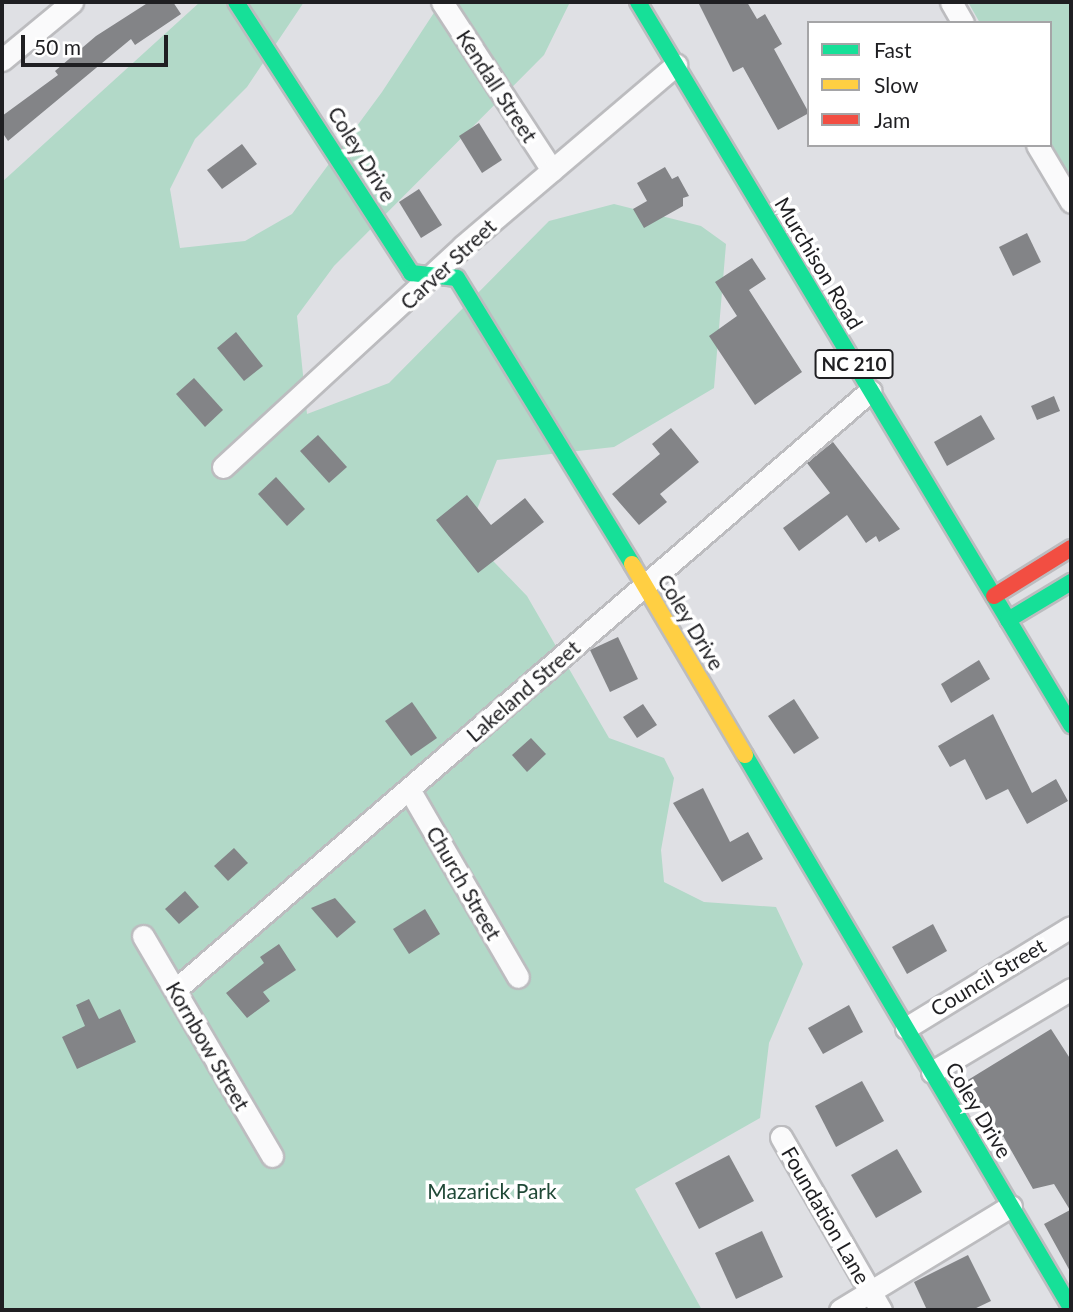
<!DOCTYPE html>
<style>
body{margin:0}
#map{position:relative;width:1073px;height:1312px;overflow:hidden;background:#dfe0e4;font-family:Lato,sans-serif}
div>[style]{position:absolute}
.green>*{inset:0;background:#b2d9c8}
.building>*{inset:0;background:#838487}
.roads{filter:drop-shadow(2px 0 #bcbcbf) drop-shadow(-2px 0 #bcbcbf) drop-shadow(0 2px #bcbcbf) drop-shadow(0 -2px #bcbcbf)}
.street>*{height:21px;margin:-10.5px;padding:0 10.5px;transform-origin:10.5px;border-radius:10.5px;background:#fafafb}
.fast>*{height:16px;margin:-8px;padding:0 8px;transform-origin:8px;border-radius:8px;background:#16e098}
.slow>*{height:16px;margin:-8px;padding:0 8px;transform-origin:8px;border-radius:8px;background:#ffcf43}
.jam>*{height:16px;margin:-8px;padding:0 8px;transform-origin:8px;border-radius:8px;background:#f24e42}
span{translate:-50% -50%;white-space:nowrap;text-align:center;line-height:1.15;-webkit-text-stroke:7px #fff;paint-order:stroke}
.shield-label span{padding:2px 5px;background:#fff;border:2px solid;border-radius:5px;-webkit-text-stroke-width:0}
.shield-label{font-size:19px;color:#1f1f22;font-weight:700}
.street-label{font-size:21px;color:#1f1f22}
.park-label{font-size:21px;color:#204937}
.frame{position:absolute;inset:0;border:4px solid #1f1f22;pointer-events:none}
.legend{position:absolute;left:807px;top:21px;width:245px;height:126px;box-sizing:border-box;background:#fff;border:2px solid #a5a5a7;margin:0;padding:9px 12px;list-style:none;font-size:21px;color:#1f1f22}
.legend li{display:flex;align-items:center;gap:14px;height:35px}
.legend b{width:35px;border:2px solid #a5a5a7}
.scale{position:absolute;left:21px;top:35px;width:147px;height:32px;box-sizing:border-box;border:4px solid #1f1f22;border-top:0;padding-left:9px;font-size:21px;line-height:24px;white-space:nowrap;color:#1f1f22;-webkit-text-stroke:5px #fff;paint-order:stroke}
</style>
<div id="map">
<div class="green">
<i style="clip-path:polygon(200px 2px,304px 2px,247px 87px,195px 139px,170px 189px,180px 248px,245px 241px,292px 214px,382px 92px,441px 2px,570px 2px,544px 55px,334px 266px,297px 316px,307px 414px,389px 383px,549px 221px,614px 204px,701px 226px,726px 244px,714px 388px,614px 447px,497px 460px,467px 534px,527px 596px,609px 738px,664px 758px,674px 778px,661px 850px,664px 882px,704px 902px,776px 907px,803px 964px,769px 1043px,760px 1118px,635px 1189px,702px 1310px,2px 1310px,2px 182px)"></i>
<i style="clip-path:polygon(968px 2px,1071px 2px,1071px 186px,1048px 145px,1050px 23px,980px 23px)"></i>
</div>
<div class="building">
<i style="clip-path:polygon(149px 2px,173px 2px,181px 14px,135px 45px,131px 39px,8px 141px,2px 132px,2px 116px,58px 75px,55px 71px,96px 36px)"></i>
<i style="clip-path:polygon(698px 2px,747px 2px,757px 19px,765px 14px,782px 44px,774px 49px,809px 113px,778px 130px,743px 67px,733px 72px)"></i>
<i style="clip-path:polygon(479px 123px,502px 160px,482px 173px,459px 136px)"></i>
<i style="clip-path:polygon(242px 144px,257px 164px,222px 189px,207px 170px)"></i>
<i style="clip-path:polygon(665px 167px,672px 179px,678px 176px,689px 196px,683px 198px,683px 206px,644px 228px,633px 209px,647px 201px,637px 183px)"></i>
<i style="clip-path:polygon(419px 189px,442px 225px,421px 238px,399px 202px)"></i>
<i style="clip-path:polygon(1027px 233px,1041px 262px,1013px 276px,999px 247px)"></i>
<i style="clip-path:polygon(752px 258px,766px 279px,749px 290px,802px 372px,755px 405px,709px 336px,737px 316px,715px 282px)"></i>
<i style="clip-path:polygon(236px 332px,263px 366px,244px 381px,217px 348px)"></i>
<i style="clip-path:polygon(194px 378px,223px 410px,205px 427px,176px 394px)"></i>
<i style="clip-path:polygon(1054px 396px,1060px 411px,1037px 420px,1031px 406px)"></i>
<i style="clip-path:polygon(981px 415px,995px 439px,947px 466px,934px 442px)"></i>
<i style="clip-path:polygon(671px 428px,699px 462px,660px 494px,667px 502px,639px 525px,612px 494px,660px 454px,652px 444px)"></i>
<i style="clip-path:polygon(318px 435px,347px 467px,329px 483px,300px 451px)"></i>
<i style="clip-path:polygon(833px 442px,900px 529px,879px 542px,876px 536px,866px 543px,847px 515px,799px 551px,783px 528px,830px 493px,807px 463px)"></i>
<i style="clip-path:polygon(276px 477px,305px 509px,287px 526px,258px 494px)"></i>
<i style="clip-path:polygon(467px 495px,491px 525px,525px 498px,544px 522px,478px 573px,436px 520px)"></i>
<i style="clip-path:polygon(618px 637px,638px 679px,610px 692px,590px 650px)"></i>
<i style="clip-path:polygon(979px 660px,990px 679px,951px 703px,941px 684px)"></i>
<i style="clip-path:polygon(794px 699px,819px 738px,794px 754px,768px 716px)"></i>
<i style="clip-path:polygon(412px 702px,437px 738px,411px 756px,385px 721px)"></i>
<i style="clip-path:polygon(643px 704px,657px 725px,637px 738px,623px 717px)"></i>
<i style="clip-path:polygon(993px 714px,1032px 793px,1056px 779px,1068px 801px,1027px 824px,1008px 789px,986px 800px,965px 759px,950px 767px,938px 746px)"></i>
<i style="clip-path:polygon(531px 738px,546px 754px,527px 772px,512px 755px)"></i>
<i style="clip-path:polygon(703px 788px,730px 842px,748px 832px,763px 859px,722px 882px,673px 803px)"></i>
<i style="clip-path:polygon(234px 848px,248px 863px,228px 881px,214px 866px)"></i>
<i style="clip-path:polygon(185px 891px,199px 907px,179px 924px,165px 909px)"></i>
<i style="clip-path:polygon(335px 898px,356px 922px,337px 938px,311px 908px)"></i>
<i style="clip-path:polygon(425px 909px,440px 934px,409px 954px,393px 929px)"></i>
<i style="clip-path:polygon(933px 924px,947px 951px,907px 974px,892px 947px)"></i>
<i style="clip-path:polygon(279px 944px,296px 970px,263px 992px,270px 1001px,247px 1018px,226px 993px,264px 963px,260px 957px)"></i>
<i style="clip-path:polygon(89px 999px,99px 1019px,120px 1009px,136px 1042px,77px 1069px,62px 1037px,85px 1026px,76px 1005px)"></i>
<i style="clip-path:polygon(849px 1005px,863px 1032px,823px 1054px,808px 1028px)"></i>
<i style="clip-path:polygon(1051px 1029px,1071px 1060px,1071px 1273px,1044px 1224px,1070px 1210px,1054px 1184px,1033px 1189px,1003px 1136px,998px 1139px,963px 1083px)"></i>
<i style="clip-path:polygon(862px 1081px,884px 1121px,836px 1147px,815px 1106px)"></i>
<i style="clip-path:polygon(897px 1149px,922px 1192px,876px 1218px,851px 1175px)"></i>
<i style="clip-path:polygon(729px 1155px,754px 1201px,699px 1229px,675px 1183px)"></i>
<i style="clip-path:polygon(762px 1231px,783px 1277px,736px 1299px,715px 1253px)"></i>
<i style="clip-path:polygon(968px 1255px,991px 1301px,972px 1310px,927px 1310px,914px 1282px)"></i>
</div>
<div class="roads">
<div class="street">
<i style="left:442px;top:2px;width:201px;rotate:56.8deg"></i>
<i style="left:951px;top:2px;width:24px;rotate:60deg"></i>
<i style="left:2px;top:60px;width:91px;rotate:-39.6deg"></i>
<i style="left:1037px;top:145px;width:66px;rotate:59.2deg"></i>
<i style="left:223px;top:467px;width:326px;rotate:-42.6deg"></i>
<i style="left:463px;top:246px;width:280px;rotate:-40.4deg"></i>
<i style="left:409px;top:789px;width:217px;rotate:59.9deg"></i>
<i style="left:143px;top:936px;width:255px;rotate:59.6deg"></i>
<i style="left:175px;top:990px;width:918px;rotate:-40.76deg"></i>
<i style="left:906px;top:1028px;width:193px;rotate:-31.5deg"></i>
<i style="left:932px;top:1072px;width:162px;rotate:-30.8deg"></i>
<i style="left:781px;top:1137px;width:200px;rotate:60deg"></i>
<i style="left:840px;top:1310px;width:200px;rotate:-31.3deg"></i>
</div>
<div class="fast">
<i style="left:236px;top:2px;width:323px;rotate:57.1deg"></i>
<i style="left:411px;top:273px;width:46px;rotate:6.2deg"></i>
<i style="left:457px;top:278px;width:335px;rotate:58.5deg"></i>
<i style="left:638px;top:2px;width:843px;rotate:59.08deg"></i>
<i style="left:1008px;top:620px;width:74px;rotate:-31.1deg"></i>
<i style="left:745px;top:755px;width:642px;rotate:59.48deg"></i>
</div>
<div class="slow">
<i style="left:632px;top:564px;width:222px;rotate:59.4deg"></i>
</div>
<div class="jam">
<i style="left:994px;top:596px;width:91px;rotate:-31.9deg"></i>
</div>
</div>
<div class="shield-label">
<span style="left:854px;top:364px">NC 210</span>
</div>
<div class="street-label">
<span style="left:497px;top:86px;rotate:57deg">Kendall Street</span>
<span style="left:362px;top:154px;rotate:58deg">Coley Drive</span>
<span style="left:819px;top:263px;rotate:59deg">Murchison Road</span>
<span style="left:448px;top:264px;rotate:-43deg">Carver Street</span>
<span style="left:691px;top:622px;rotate:59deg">Coley Drive</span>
<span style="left:523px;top:691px;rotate:-41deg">Lakeland Street</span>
<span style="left:464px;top:883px;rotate:60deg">Church Street</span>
<span style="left:988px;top:977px;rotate:-31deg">Council Street</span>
<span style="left:208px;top:1046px;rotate:60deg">Kornbow Street</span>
<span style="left:979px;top:1110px;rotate:59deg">Coley Drive</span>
<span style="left:826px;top:1215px;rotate:60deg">Foundation Lane</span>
</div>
<div class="park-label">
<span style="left:492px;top:1191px">Mazarick Park</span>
</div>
<div class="frame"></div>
<ul class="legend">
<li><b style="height:9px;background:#16e098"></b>Fast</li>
<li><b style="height:9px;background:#ffcf43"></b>Slow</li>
<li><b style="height:9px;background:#f24e42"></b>Jam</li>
</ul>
<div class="scale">50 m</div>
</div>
